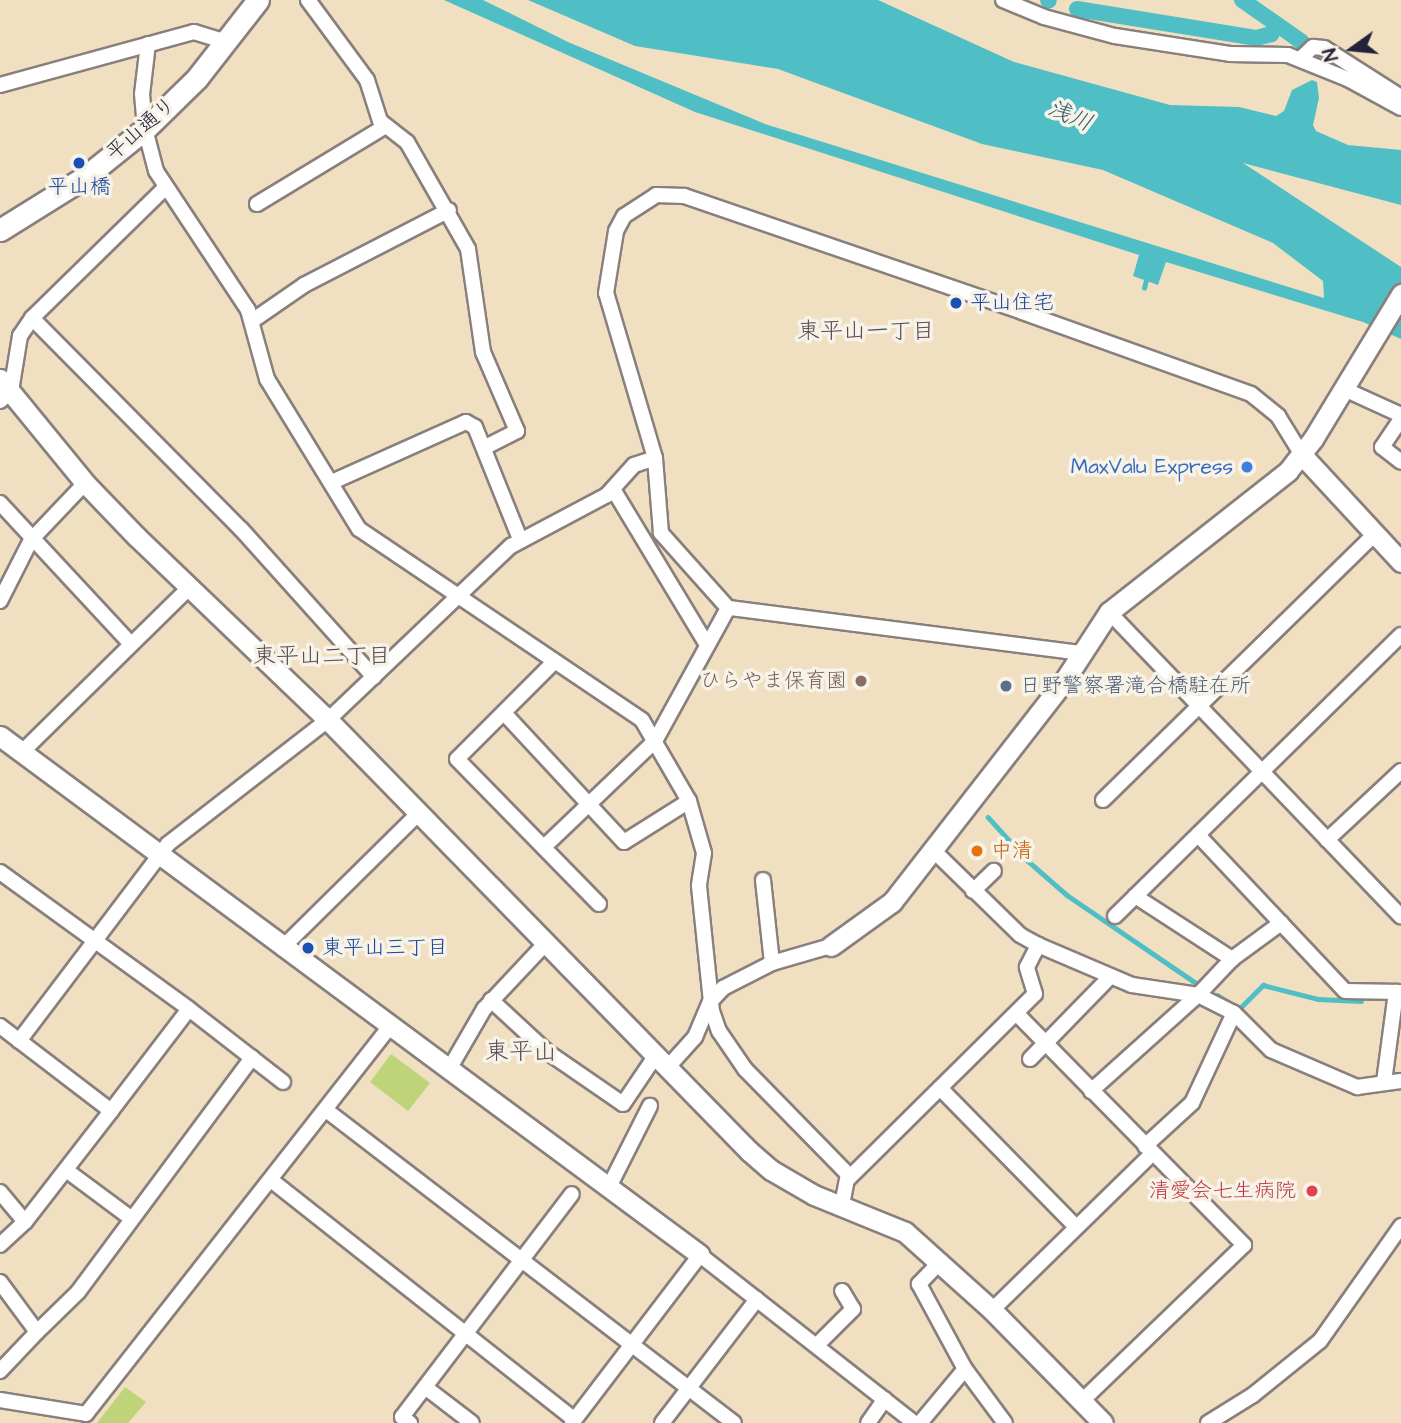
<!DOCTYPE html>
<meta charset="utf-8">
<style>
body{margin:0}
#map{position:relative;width:1401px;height:1423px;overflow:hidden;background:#f0dfc0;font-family:"Architects Daughter","Klee One",sans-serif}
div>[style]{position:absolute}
.green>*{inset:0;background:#bfd478}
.water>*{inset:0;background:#50bfc5}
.stream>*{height:4.5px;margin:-2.25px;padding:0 2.25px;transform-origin:2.25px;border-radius:2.25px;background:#50bfc5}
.canal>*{height:16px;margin:-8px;padding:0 8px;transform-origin:8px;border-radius:8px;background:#50bfc5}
.roads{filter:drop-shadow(2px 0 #89807e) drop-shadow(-2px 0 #89807e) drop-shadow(0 2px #89807e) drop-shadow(0 -2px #89807e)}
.minor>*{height:14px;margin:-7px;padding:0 7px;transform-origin:7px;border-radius:7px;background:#fff}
.tertiary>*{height:19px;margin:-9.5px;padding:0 9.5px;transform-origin:9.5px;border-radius:9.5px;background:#fff}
.secondary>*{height:21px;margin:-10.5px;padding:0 10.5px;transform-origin:10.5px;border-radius:10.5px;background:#fff}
.dots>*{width:19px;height:19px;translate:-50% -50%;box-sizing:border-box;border:4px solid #f7f3e8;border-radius:50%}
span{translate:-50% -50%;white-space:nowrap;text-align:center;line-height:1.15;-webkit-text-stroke:7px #f7f3e8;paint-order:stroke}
.street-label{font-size:21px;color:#22223b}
.transit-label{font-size:21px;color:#164399}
.left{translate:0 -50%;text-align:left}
.shop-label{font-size:21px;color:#366cbe}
.right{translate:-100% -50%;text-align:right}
.education-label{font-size:21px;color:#785e54}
.service-label{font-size:21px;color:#4e5e75}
.food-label{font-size:21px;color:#c56008}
.health-label{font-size:21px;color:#be3a42}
.water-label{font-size:23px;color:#32596b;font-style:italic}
.neighbourhood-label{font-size:23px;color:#5a4c54}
.quarter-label{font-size:24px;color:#5a4c54}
.north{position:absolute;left:1317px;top:14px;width:70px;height:70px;-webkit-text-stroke:5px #f7f3e8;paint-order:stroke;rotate:255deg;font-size:19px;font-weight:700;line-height:28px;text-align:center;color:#22223b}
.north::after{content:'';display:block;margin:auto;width:24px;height:32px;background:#22223b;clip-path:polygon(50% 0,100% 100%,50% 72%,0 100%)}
</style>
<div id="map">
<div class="green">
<i style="clip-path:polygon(391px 1054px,430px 1083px,408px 1111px,370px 1082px)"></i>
<i style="clip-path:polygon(125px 1387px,146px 1402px,128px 1423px,97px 1423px)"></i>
</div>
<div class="water">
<i style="clip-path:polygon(444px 0,483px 0,568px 42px,765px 124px,1324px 298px,1323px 281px,1273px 243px,1103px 170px,982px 144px,778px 69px,635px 46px,528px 0,878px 0,1014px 62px,1170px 105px,1239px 107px,1276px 116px,1284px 111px,1292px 90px,1312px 80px,1317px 82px,1319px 98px,1313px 125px,1316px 131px,1348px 145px,1401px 150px,1401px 205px,1243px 163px,1401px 267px,1401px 339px,1363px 322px,1166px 262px,1158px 285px,1133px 276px,1139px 255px,695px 112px)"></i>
</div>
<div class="stream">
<i style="left:1144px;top:288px;width:12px;rotate:-76deg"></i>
<i style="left:988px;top:817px;width:59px;rotate:47.7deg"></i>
<i style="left:1028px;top:861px;width:52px;rotate:41.1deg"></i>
<i style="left:1067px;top:895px;width:160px;rotate:34.3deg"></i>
<i style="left:1217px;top:995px;width:26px;rotate:32deg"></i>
<i style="left:1239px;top:1009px;width:34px;rotate:-45deg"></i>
<i style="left:1263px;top:985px;width:57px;rotate:14.3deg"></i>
<i style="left:1318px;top:999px;width:43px;rotate:2.7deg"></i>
</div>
<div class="canal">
<i style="left:1048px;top:0;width:1px;rotate:45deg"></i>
<i style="left:1242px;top:0;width:73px;rotate:35deg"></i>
<i style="left:1077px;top:9px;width:181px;rotate:9.2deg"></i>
<i style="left:1256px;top:38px;width:16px;rotate:-14deg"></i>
<i style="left:1322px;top:58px;width:44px;rotate:30.1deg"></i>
</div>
<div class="roads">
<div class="minor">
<i style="left:308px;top:0;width:99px;rotate:53.6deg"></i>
<i style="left:367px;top:80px;width:43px;rotate:72.4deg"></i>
<i style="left:380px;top:121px;width:34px;rotate:38deg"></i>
<i style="left:407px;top:142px;width:123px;rotate:60.3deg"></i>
<i style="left:468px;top:249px;width:104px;rotate:81.7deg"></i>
<i style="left:483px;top:352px;width:86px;rotate:66.7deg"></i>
<i style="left:517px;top:431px;width:37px;rotate:153deg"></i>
<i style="left:1003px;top:0;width:44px;rotate:22.5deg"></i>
<i style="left:1044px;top:17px;width:73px;rotate:15deg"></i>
<i style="left:1115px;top:36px;width:116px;rotate:8.9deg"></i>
<i style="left:1230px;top:54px;width:58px;rotate:1deg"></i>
<i style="left:1288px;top:55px;width:65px;rotate:21.8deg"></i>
<i style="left:1348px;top:79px;width:60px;rotate:28.7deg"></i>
<i style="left:148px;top:44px;width:50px;rotate:96.8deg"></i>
<i style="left:142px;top:94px;width:35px;rotate:85deg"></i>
<i style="left:145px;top:129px;width:43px;rotate:75.3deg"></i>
<i style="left:156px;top:171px;width:167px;rotate:56.5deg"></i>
<i style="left:248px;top:310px;width:72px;rotate:74.6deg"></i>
<i style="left:267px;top:379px;width:176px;rotate:58.5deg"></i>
<i style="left:359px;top:529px;width:341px;rotate:34deg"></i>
<i style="left:642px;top:720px;width:94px;rotate:59.9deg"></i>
<i style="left:689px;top:801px;width:54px;rotate:73.9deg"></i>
<i style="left:704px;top:853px;width:33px;rotate:99deg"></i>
<i style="left:699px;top:886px;width:126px;rotate:84.1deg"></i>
<i style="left:712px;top:1011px;width:21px;rotate:71deg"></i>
<i style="left:719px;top:1031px;width:46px;rotate:55.6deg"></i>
<i style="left:745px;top:1069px;width:147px;rotate:45.6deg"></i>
<i style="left:848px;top:1174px;width:32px;rotate:101deg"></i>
<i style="left:1300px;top:59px;width:18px;rotate:-43deg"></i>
<i style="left:1313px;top:47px;width:11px;rotate:5deg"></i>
<i style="left:1324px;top:48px;width:91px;rotate:32.5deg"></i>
<i style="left:0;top:85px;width:201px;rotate:-15.3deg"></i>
<i style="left:194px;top:32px;width:34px;rotate:17deg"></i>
<i style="left:257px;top:204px;width:149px;rotate:-31.2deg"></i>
<i style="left:32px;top:318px;width:297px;rotate:45.3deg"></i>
<i style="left:241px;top:529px;width:199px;rotate:48.1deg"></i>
<i style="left:252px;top:321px;width:63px;rotate:-34.7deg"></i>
<i style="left:304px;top:285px;width:163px;rotate:-27.3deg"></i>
<i style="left:1344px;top:389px;width:63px;rotate:24.5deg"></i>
<i style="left:0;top:401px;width:15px;rotate:-42deg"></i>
<i style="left:11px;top:391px;width:56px;rotate:-80.7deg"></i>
<i style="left:20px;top:336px;width:22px;rotate:-56deg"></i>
<i style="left:32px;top:318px;width:187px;rotate:-44.4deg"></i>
<i style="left:1401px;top:419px;width:34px;rotate:124deg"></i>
<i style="left:1382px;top:447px;width:24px;rotate:38deg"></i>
<i style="left:332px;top:482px;width:147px;rotate:-24.1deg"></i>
<i style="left:466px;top:422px;width:10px;rotate:29deg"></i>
<i style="left:475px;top:427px;width:121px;rotate:68.1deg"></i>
<i style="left:613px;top:489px;width:182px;rotate:58.9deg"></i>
<i style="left:0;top:503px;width:192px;rotate:47.1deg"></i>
<i style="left:0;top:601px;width:68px;rotate:-63.1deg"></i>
<i style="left:31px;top:540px;width:79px;rotate:-46.5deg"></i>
<i style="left:1109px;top:612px;width:422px;rotate:46.2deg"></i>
<i style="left:1081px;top:653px;width:356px;rotate:-172.7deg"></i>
<i style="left:728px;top:608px;width:101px;rotate:-131.8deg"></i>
<i style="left:661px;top:533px;width:75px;rotate:-94.6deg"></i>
<i style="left:655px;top:458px;width:172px;rotate:-106.5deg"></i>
<i style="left:606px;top:293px;width:63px;rotate:-80.8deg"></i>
<i style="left:616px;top:231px;width:17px;rotate:-62deg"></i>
<i style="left:624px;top:216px;width:38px;rotate:-33deg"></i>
<i style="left:656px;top:195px;width:28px;rotate:2deg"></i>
<i style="left:684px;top:196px;width:357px;rotate:18.9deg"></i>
<i style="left:1022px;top:312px;width:243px;rotate:19.7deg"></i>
<i style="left:1251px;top:394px;width:35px;rotate:39deg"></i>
<i style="left:1278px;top:416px;width:46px;rotate:58.4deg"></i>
<i style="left:554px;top:662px;width:137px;rotate:135deg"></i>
<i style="left:457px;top:759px;width:203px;rotate:45.6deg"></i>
<i style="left:504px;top:713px;width:176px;rotate:47.1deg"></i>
<i style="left:624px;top:842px;width:77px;rotate:-32.2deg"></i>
<i style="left:22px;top:752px;width:234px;rotate:-44.5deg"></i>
<i style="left:1103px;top:800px;width:380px;rotate:-44.4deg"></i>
<i style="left:1198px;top:835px;width:214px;rotate:46.7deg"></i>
<i style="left:1345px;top:991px;width:56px;rotate:1deg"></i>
<i style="left:1327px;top:840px;width:101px;rotate:-43deg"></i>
<i style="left:544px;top:847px;width:153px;rotate:-43.7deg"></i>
<i style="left:655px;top:741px;width:152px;rotate:-61.2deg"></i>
<i style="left:934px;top:851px;width:120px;rotate:44.3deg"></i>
<i style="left:1020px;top:935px;width:21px;rotate:29deg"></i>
<i style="left:1038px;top:945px;width:102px;rotate:23.1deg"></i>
<i style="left:1132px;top:985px;width:67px;rotate:8.6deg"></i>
<i style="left:1198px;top:995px;width:40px;rotate:26.6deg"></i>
<i style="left:1234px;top:1013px;width:52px;rotate:45deg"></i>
<i style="left:1271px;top:1050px;width:94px;rotate:23.3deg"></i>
<i style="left:1357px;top:1087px;width:44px;rotate:-7.8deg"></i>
<i style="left:0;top:872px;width:233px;rotate:35.9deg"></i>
<i style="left:763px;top:880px;width:83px;rotate:83.8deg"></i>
<i style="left:973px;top:891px;width:29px;rotate:-44deg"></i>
<i style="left:1135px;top:896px;width:116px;rotate:33deg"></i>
<i style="left:1115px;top:916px;width:401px;rotate:-44.5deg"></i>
<i style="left:282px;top:948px;width:192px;rotate:-44.6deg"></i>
<i style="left:491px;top:1000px;width:75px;rotate:42.8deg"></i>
<i style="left:546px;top:1051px;width:93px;rotate:34.5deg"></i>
<i style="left:623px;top:1104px;width:59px;rotate:-56deg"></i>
<i style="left:1017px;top:1014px;width:324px;rotate:45.5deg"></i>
<i style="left:1244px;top:1245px;width:225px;rotate:136.1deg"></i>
<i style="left:0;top:1026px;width:140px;rotate:37.4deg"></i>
<i style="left:111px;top:1111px;width:128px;rotate:-52.6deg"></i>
<i style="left:189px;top:1009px;width:119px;rotate:37.8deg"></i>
<i style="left:19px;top:1041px;width:247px;rotate:-52.9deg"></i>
<i style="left:168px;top:844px;width:202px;rotate:-37.8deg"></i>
<i style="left:328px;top:720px;width:253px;rotate:-43.6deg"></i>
<i style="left:511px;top:546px;width:109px;rotate:-28deg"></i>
<i style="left:607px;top:495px;width:40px;rotate:-48deg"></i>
<i style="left:634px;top:465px;width:22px;rotate:-18deg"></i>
<i style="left:1030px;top:1059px;width:115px;rotate:-45.7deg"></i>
<i style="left:668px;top:1067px;width:40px;rotate:-48deg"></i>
<i style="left:695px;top:1037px;width:38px;rotate:-67deg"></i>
<i style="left:710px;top:1002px;width:19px;rotate:-47deg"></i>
<i style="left:723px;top:988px;width:55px;rotate:-27deg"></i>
<i style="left:772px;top:963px;width:61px;rotate:-16.1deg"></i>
<i style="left:448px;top:1071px;width:72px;rotate:-59.9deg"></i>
<i style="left:484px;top:1009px;width:91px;rotate:-46.8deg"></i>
<i style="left:1384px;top:1082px;width:91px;rotate:-82.4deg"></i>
<i style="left:940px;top:1088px;width:194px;rotate:45.6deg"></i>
<i style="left:1091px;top:1091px;width:144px;rotate:-41.9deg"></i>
<i style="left:1198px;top:995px;width:50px;rotate:-46.6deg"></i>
<i style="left:1232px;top:959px;width:61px;rotate:-36.3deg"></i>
<i style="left:326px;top:1110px;width:514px;rotate:37.49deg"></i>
<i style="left:1145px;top:1146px;width:64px;rotate:-42.5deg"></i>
<i style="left:1192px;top:1103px;width:99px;rotate:-65deg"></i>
<i style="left:66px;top:1170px;width:82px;rotate:36.6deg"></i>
<i style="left:848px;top:1179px;width:263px;rotate:-44.7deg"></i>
<i style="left:1035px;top:994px;width:28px;rotate:-107deg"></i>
<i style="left:1027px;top:967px;width:25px;rotate:-63deg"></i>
<i style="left:271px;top:1180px;width:386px;rotate:38.3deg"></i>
<i style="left:609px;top:1187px;width:91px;rotate:-63.2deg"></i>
<i style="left:0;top:1192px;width:39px;rotate:50deg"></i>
<i style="left:0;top:1245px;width:34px;rotate:-43deg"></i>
<i style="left:25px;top:1222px;width:140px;rotate:-52.2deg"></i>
<i style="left:941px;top:1261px;width:32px;rotate:134deg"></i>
<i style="left:919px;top:1284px;width:97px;rotate:61.6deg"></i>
<i style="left:965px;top:1369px;width:67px;rotate:53.5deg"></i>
<i style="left:0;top:1282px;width:62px;rotate:53.5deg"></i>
<i style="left:37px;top:1332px;width:54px;rotate:133.5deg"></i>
<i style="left:992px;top:1310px;width:222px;rotate:-44.3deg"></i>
<i style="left:37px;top:1332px;width:57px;rotate:-44.3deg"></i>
<i style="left:78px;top:1292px;width:292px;rotate:-53.4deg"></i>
<i style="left:817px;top:1345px;width:51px;rotate:-45deg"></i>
<i style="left:853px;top:1309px;width:21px;rotate:-121deg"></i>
<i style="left:425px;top:1387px;width:59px;rotate:37.5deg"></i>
<i style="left:0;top:1400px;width:87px;rotate:9.2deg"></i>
<i style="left:86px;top:1414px;width:491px;rotate:-51.9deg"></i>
<i style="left:410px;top:1423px;width:10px;rotate:-143deg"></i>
<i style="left:402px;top:1417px;width:280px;rotate:-52.7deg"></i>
<i style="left:572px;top:1423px;width:211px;rotate:-52.7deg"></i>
<i style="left:700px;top:1255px;width:272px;rotate:38.1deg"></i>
<i style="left:662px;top:1423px;width:156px;rotate:-52.5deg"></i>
<i style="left:868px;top:1423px;width:29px;rotate:-55deg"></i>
<i style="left:920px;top:1423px;width:70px;rotate:-50.2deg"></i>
<i style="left:1208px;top:1423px;width:53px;rotate:-31.9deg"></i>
<i style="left:1253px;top:1395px;width:86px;rotate:-38.9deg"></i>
<i style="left:1320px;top:1341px;width:141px;rotate:-54.8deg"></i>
</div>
<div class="tertiary">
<i style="left:0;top:379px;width:134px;rotate:50.7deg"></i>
<i style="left:85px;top:483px;width:75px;rotate:46.1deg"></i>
<i style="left:137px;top:537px;width:265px;rotate:43.8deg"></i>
<i style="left:328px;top:720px;width:602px;rotate:45.67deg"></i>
<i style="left:749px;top:1151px;width:29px;rotate:41deg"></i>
<i style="left:771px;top:1170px;width:50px;rotate:30.2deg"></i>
<i style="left:814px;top:1195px;width:98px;rotate:22.1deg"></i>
<i style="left:905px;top:1232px;width:117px;rotate:41.9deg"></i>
<i style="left:992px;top:1310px;width:158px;rotate:45.5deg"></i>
<i style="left:1302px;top:455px;width:146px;rotate:47.2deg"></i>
<i style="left:0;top:736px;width:871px;rotate:36.55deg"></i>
<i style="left:831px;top:946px;width:75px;rotate:-35.8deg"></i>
<i style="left:892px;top:902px;width:276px;rotate:-52.1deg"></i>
<i style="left:1062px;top:684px;width:86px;rotate:-56.9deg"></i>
<i style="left:1109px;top:612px;width:228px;rotate:-38.2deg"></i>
<i style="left:1288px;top:471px;width:41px;rotate:-52deg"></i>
<i style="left:1313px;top:439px;width:170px;rotate:-58.7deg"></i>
</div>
<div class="secondary">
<i style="left:0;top:230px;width:100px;rotate:-31.9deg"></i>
<i style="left:85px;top:177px;width:77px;rotate:-38.7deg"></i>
<i style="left:145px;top:129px;width:73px;rotate:-44.4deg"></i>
<i style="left:197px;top:78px;width:99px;rotate:-52deg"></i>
</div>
</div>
<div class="dots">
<i style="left:79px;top:163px;background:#1a4fb4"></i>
<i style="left:956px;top:303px;background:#1a4fb4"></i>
<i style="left:1247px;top:467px;background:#3f7fe0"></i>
<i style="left:861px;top:681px;background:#8d6e63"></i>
<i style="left:1006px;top:686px;background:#5c6f8a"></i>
<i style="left:977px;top:851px;background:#e8710a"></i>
<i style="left:308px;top:948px;background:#1a4fb4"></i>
<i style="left:1312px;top:1191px;background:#e0444e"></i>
</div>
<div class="street-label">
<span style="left:141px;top:129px;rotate:-41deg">平山通り</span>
</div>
<div class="transit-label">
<span style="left:79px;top:187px">平山橋</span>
<span class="left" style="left:970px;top:303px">平山住宅</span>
<span class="left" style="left:322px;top:948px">東平山三丁目</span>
</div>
<div class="shop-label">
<span class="right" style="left:1233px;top:467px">MaxValu Express</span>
</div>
<div class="education-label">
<span class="right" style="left:847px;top:681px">ひらやま保育園</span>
</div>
<div class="service-label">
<span class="left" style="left:1020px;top:686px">日野警察署滝合橋駐在所</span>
</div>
<div class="food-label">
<span class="left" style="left:991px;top:851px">中清</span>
</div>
<div class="health-label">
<span class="right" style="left:1296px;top:1191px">清愛会七生病院</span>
</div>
<div class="water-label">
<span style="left:1070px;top:116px;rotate:23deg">浅川</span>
</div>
<div class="neighbourhood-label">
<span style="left:866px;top:331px">東平山一丁目</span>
<span style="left:322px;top:656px">東平山二丁目</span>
</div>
<div class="quarter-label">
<span style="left:521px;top:1053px">東平山</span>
</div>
<div class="north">N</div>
</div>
